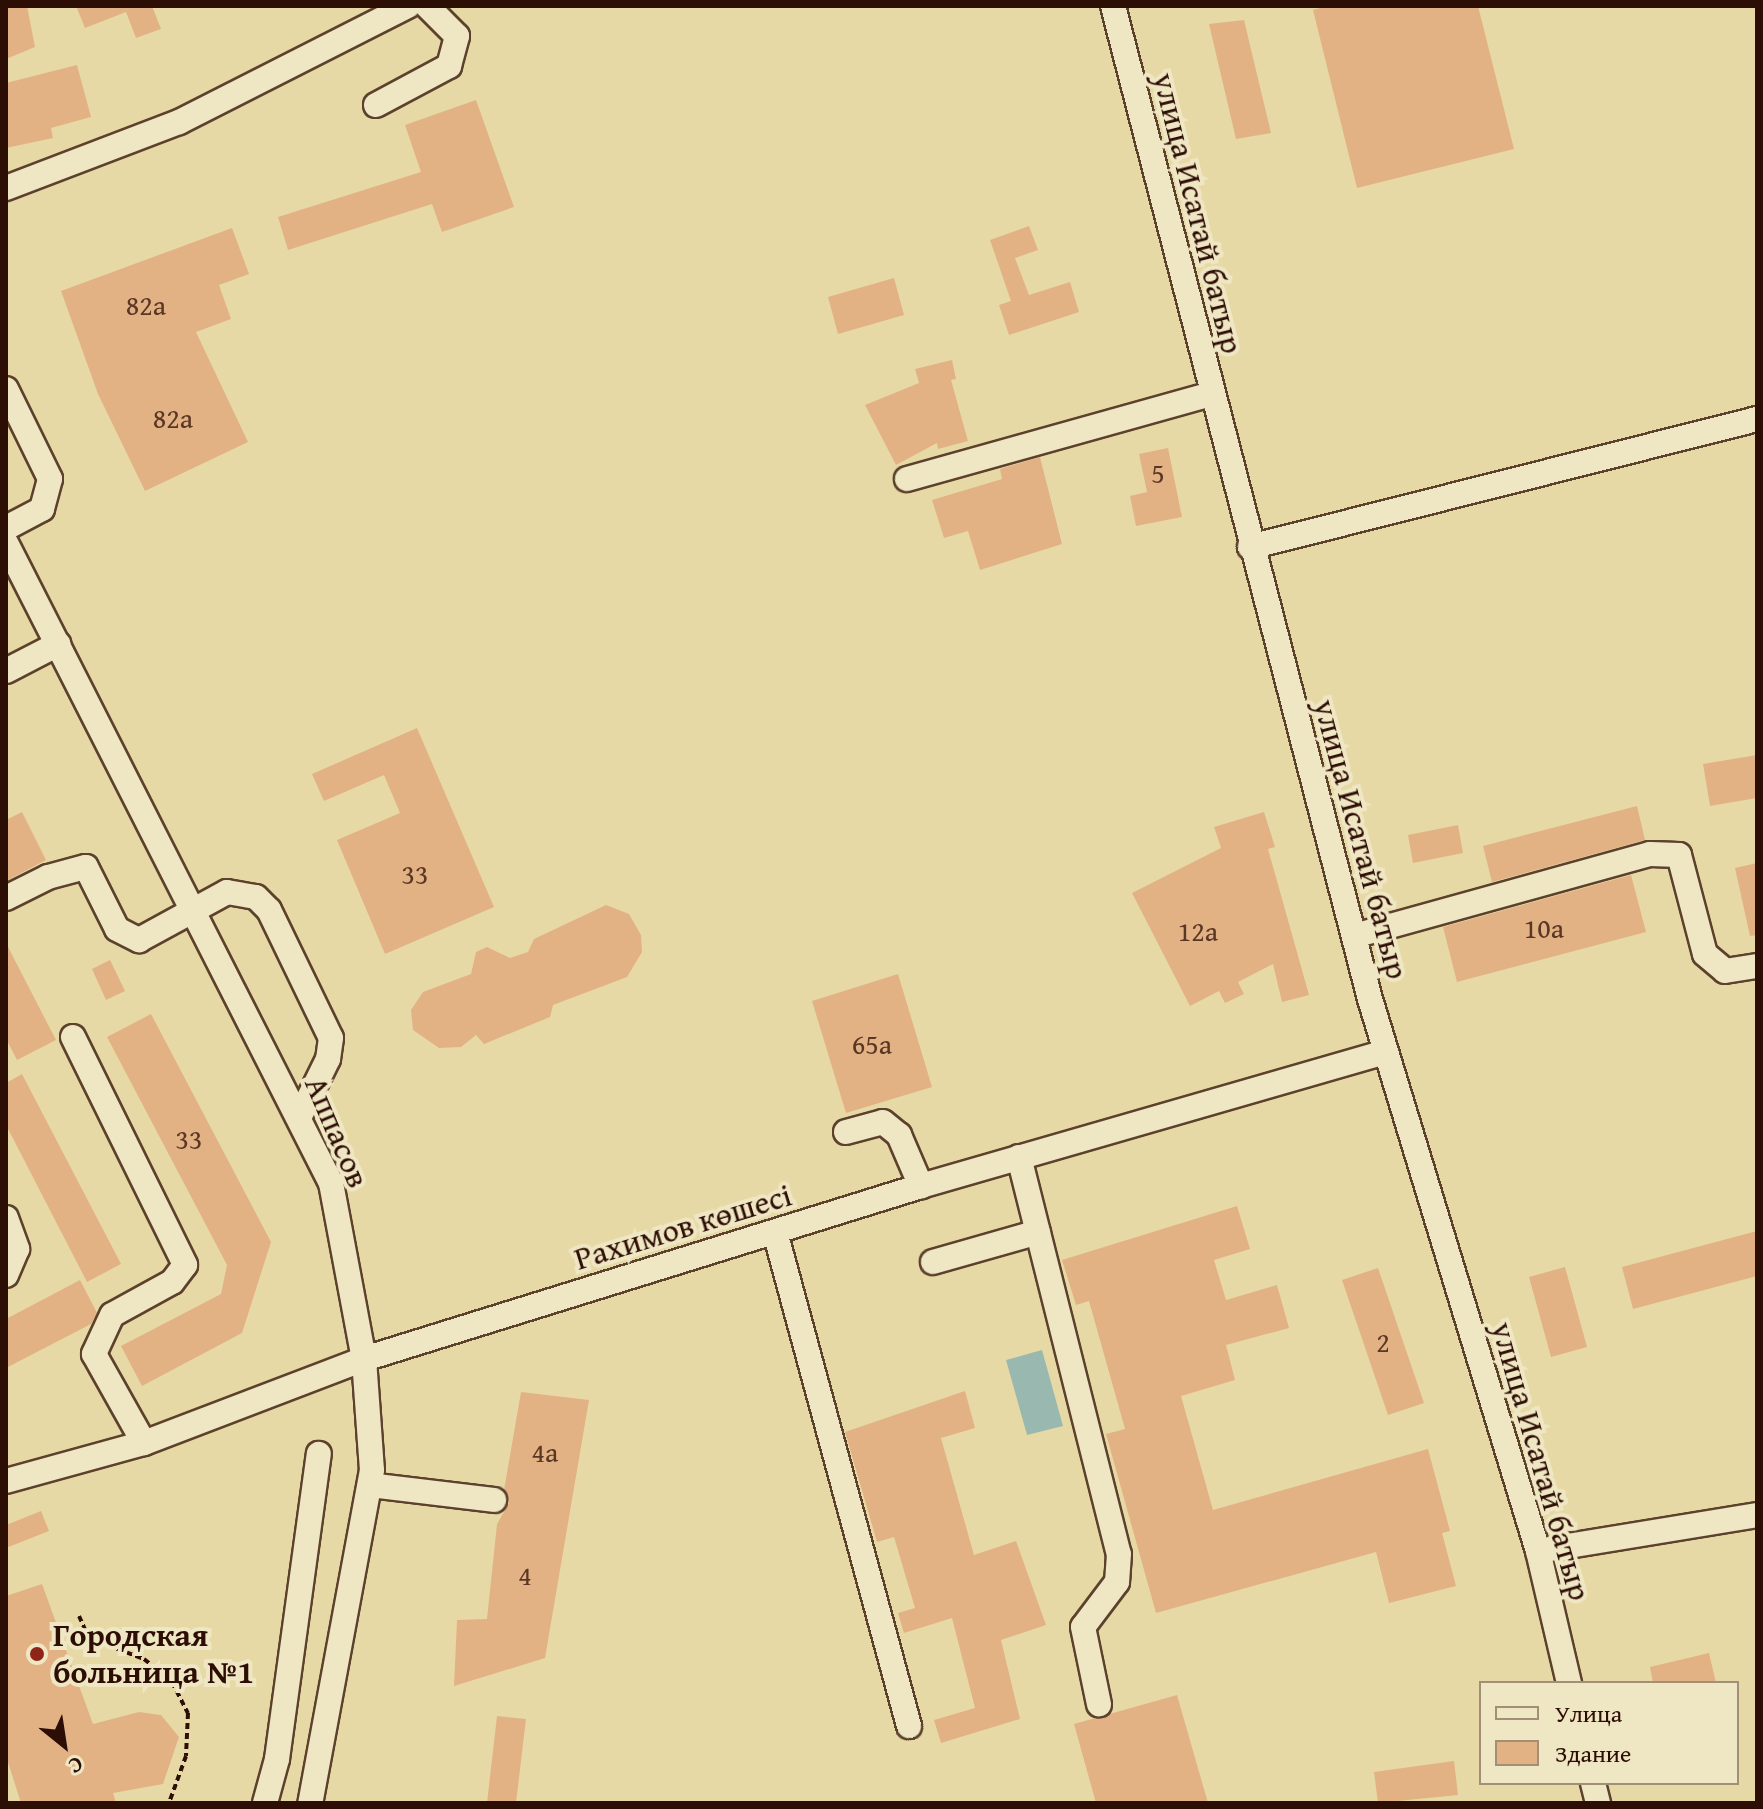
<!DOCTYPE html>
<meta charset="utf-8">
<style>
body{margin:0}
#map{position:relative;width:1763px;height:1809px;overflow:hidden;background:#e7d9a5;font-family:"Gentium Book Plus",serif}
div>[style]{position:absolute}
.water>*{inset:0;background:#99b9b0}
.building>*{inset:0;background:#e3b284}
.path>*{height:4px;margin-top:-2px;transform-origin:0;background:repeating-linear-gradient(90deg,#2d0e04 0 6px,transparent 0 10px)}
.roads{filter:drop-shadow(2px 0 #5c412c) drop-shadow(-2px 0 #5c412c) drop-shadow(0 2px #5c412c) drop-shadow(0 -2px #5c412c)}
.minor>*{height:24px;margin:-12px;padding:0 12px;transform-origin:12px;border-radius:12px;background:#efe6c4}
.dots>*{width:22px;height:22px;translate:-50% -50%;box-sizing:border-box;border:4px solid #efe6c4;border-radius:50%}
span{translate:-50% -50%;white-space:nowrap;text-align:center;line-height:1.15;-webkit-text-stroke:8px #efe6c4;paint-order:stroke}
.number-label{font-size:28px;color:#5a3724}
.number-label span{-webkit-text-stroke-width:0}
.street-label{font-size:32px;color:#2d0e04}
.poi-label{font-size:32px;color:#2d0e04;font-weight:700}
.left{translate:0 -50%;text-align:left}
.frame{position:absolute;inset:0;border:8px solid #2d0e04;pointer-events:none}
.legend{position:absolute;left:1479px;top:1681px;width:260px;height:104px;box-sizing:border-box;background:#efe6c4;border:2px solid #a19077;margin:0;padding:10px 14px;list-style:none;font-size:24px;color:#2d0e04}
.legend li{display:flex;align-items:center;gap:16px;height:40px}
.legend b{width:40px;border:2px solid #a19077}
.north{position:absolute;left:24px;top:1705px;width:80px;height:80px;-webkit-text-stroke:6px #efe6c4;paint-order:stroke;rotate:150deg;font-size:22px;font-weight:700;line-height:32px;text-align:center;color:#2d0e04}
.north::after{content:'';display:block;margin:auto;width:28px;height:36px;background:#2d0e04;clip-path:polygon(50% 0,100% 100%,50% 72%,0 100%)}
</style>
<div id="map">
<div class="water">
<i style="clip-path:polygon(1042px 1350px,1063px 1426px,1027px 1435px,1006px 1360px)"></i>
</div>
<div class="building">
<i style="clip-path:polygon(6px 6px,27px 6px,35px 47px,6px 59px)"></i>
<i style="clip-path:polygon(76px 6px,152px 6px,161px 29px,136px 38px,126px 12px,85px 28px)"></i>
<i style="clip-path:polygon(1328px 6px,1478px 6px,1514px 149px,1357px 188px,1313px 10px)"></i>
<i style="clip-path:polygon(1244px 20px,1271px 133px,1236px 139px,1209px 24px)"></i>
<i style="clip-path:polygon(77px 65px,91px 117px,51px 128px,53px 138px,6px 148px,6px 83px)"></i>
<i style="clip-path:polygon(476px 100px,514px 207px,442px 232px,432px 204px,288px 250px,278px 217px,421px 172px,405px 125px)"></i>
<i style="clip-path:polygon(1029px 226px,1038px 250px,1015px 258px,1029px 295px,1070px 282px,1079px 312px,1009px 335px,999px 305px,1011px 301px,990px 240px)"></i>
<i style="clip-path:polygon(232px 228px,249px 274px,219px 285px,231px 319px,196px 332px,248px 442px,145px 491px,98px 394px,61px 291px)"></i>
<i style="clip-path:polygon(894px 278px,904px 315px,838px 334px,828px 297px)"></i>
<i style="clip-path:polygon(952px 360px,956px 379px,951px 380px,968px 441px,938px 449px,937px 443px,896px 465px,865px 405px,919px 383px,915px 369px)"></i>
<i style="clip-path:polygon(1168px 448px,1182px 517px,1136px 526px,1130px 496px,1147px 492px,1139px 454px)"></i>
<i style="clip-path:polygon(1040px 457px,1062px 544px,980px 570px,968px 531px,944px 538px,932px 500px,1002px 479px,1000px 469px)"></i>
<i style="clip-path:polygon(417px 728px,494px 907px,385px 954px,337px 840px,400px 813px,384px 775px,324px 801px,312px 774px)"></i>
<i style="clip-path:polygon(1757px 755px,1757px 798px,1710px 806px,1703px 764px)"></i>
<i style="clip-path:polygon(1637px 806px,1645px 840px,1492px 882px,1483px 846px)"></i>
<i style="clip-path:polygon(22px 812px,46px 860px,6px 881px,6px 820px)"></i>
<i style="clip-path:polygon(1264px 812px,1275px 847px,1268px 849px,1309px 995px,1282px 1002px,1273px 964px,1238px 982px,1244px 994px,1225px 1003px,1219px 991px,1190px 1006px,1132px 893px,1221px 848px,1214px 827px)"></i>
<i style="clip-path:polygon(1458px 825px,1463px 853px,1413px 863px,1408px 835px)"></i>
<i style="clip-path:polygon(1757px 863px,1757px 935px,1750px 936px,1735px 868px)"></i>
<i style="clip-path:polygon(1631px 875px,1646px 932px,1457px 982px,1443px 927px)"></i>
<i style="clip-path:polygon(606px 905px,629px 914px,641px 935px,642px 952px,627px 977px,553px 1005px,550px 1017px,484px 1044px,476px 1035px,461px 1047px,439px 1048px,413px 1030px,411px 1010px,423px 992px,471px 974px,476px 952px,487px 947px,510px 958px,528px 952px,534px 939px)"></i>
<i style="clip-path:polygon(6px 943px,56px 1040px,17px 1060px,6px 1039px)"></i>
<i style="clip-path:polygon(110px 960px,125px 991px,106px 1000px,92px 969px)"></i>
<i style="clip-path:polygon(898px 974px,932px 1087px,846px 1113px,812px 1001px)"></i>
<i style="clip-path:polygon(151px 1014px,271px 1242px,242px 1333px,142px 1386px,121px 1346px,221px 1294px,227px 1265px,107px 1037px)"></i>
<i style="clip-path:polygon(22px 1074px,121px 1264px,87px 1282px,6px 1125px,6px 1083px)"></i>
<i style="clip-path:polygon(1237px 1206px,1250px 1249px,1214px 1260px,1226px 1300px,1277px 1285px,1289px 1328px,1226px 1345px,1235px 1380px,1181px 1396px,1213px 1510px,1428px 1449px,1450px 1531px,1442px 1533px,1456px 1586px,1389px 1603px,1376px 1552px,1156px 1613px,1106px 1434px,1125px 1429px,1089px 1301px,1076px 1305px,1062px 1260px)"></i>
<i style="clip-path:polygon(1757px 1231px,1757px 1276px,1633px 1309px,1622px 1267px)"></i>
<i style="clip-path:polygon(1565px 1267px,1587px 1347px,1551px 1357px,1529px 1277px)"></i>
<i style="clip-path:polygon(1378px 1268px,1424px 1403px,1388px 1415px,1342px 1280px)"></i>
<i style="clip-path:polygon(80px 1280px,97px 1313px,91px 1324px,6px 1368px,6px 1319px)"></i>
<i style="clip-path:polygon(965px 1391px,975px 1428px,941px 1438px,974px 1555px,1016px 1541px,1046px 1625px,1001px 1640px,1020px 1719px,941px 1743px,934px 1720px,975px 1708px,952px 1618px,904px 1633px,898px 1613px,915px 1608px,894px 1537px,877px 1542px,845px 1432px)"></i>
<i style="clip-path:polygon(521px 1392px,589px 1400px,545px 1658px,454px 1686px,457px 1620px,487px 1619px,497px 1524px,509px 1503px,504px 1490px)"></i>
<i style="clip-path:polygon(41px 1511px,49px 1531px,6px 1548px,6px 1525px)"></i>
<i style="clip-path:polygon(42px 1584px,93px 1724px,139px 1712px,161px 1715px,179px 1737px,163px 1784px,113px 1793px,116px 1803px,21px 1803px,6px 1756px,6px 1596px)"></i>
<i style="clip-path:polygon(1709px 1653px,1716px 1683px,1653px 1683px,1650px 1667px)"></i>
<i style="clip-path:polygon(1177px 1695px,1208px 1803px,1096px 1803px,1074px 1724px)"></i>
<i style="clip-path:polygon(497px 1716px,526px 1719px,516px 1803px,487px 1803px)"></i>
<i style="clip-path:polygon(1454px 1761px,1458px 1795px,1378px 1803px,1374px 1772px)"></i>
</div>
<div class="path">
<i style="left:79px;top:1616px;width:24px;rotate:66deg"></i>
<i style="left:89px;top:1638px;width:59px;rotate:20.9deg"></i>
<i style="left:144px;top:1659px;width:36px;rotate:39deg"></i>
<i style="left:172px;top:1682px;width:35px;rotate:63deg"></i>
<i style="left:188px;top:1713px;width:43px;rotate:92.7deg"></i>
<i style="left:186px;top:1756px;width:50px;rotate:109.9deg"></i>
</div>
<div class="roads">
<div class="minor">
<i style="left:1113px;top:6px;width:1026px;rotate:75.49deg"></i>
<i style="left:1370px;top:999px;width:577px;rotate:73.07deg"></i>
<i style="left:1538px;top:1551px;width:136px;rotate:76.8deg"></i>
<i style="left:376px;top:105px;width:83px;rotate:-28.1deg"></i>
<i style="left:449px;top:66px;width:31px;rotate:-75deg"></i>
<i style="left:457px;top:36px;width:42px;rotate:-135deg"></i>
<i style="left:6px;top:188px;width:185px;rotate:-20.9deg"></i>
<i style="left:179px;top:122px;width:257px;rotate:-26.9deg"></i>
<i style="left:6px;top:389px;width:100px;rotate:63.9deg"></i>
<i style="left:50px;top:479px;width:31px;rotate:105deg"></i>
<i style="left:42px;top:509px;width:41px;rotate:152.2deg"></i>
<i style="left:907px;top:479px;width:316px;rotate:-15.6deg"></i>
<i style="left:6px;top:543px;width:718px;rotate:63.08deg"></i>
<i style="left:331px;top:1183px;width:179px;rotate:79.4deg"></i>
<i style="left:364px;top:1359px;width:111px;rotate:85.9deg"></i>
<i style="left:372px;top:1470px;width:339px;rotate:100.5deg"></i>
<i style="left:1250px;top:547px;width:523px;rotate:-14.17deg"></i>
<i style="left:6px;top:671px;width:59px;rotate:-27.4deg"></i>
<i style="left:6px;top:898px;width:47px;rotate:-26.6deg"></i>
<i style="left:48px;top:877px;width:39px;rotate:-15deg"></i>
<i style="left:86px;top:867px;width:69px;rotate:63.4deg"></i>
<i style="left:117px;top:929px;width:25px;rotate:27deg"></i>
<i style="left:139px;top:940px;width:100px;rotate:-28.6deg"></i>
<i style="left:227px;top:892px;width:29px;rotate:10deg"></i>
<i style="left:256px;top:897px;width:18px;rotate:45deg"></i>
<i style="left:269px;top:910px;width:142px;rotate:64.2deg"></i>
<i style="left:331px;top:1038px;width:21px;rotate:98deg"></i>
<i style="left:328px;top:1059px;width:66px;rotate:116.2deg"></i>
<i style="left:1354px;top:936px;width:307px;rotate:-15.5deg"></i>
<i style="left:1650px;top:854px;width:29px;rotate:2deg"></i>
<i style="left:1679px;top:855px;width:102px;rotate:75.3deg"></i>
<i style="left:1705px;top:954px;width:26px;rotate:40deg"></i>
<i style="left:1725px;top:971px;width:32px;rotate:-9deg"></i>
<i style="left:73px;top:1037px;width:254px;rotate:63.8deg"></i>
<i style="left:185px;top:1265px;width:21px;rotate:127deg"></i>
<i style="left:172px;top:1282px;width:68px;rotate:151.2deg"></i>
<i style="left:112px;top:1315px;width:43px;rotate:114.8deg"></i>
<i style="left:94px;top:1354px;width:102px;rotate:60.7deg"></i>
<i style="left:846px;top:1132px;width:38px;rotate:-15deg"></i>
<i style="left:883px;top:1122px;width:21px;rotate:39deg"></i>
<i style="left:899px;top:1135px;width:56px;rotate:66.7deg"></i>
<i style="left:1019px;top:1157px;width:409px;rotate:75.9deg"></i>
<i style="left:1119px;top:1554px;width:28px;rotate:94deg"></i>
<i style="left:1117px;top:1582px;width:56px;rotate:127.1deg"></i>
<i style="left:1083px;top:1627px;width:79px;rotate:78.3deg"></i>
<i style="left:6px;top:1218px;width:33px;rotate:70deg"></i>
<i style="left:17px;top:1249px;width:28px;rotate:113deg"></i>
<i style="left:775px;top:1232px;width:512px;rotate:74.82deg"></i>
<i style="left:933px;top:1262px;width:109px;rotate:-15.9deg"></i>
<i style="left:6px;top:1481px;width:143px;rotate:-15.4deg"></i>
<i style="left:144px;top:1443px;width:235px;rotate:-20.9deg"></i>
<i style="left:364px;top:1359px;width:583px;rotate:-17.25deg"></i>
<i style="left:921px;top:1186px;width:483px;rotate:-16.1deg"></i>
<i style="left:370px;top:1485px;width:125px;rotate:6.9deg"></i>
<i style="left:1538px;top:1551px;width:222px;rotate:-9.3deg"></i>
<i style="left:1593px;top:1783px;width:21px;rotate:76deg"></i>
<i style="left:265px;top:1803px;width:46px;rotate:-74.7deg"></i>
<i style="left:277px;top:1759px;width:308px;rotate:-82.2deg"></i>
</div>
</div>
<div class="dots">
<i style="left:37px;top:1654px;background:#8f2418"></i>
</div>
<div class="number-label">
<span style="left:146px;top:305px">82а</span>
<span style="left:173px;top:418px">82а</span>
<span style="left:1158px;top:473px">5</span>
<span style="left:415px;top:874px">33</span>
<span style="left:1544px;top:928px">10а</span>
<span style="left:1198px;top:931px">12а</span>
<span style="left:872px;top:1044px">65а</span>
<span style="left:189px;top:1139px">33</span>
<span style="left:1383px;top:1342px">2</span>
<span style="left:545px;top:1452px">4а</span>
<span style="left:525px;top:1575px">4</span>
</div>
<div class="street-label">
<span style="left:1198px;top:213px;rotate:76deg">улица Исатай батыр</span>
<span style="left:1361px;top:839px;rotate:75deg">улица Исатай батыр</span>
<span style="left:337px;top:1132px;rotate:67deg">Аппасов</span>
<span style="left:683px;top:1227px;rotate:-17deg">Рахимов көшесі</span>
<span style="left:1541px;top:1461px;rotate:74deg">улица Исатай батыр</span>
</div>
<div class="poi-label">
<span class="left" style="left:53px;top:1654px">Городская<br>больница №1</span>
</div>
<div class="frame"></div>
<ul class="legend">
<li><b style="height:10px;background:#efe6c4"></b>Улица</li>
<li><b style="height:22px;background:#e3b284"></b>Здание</li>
</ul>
<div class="north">С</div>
</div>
